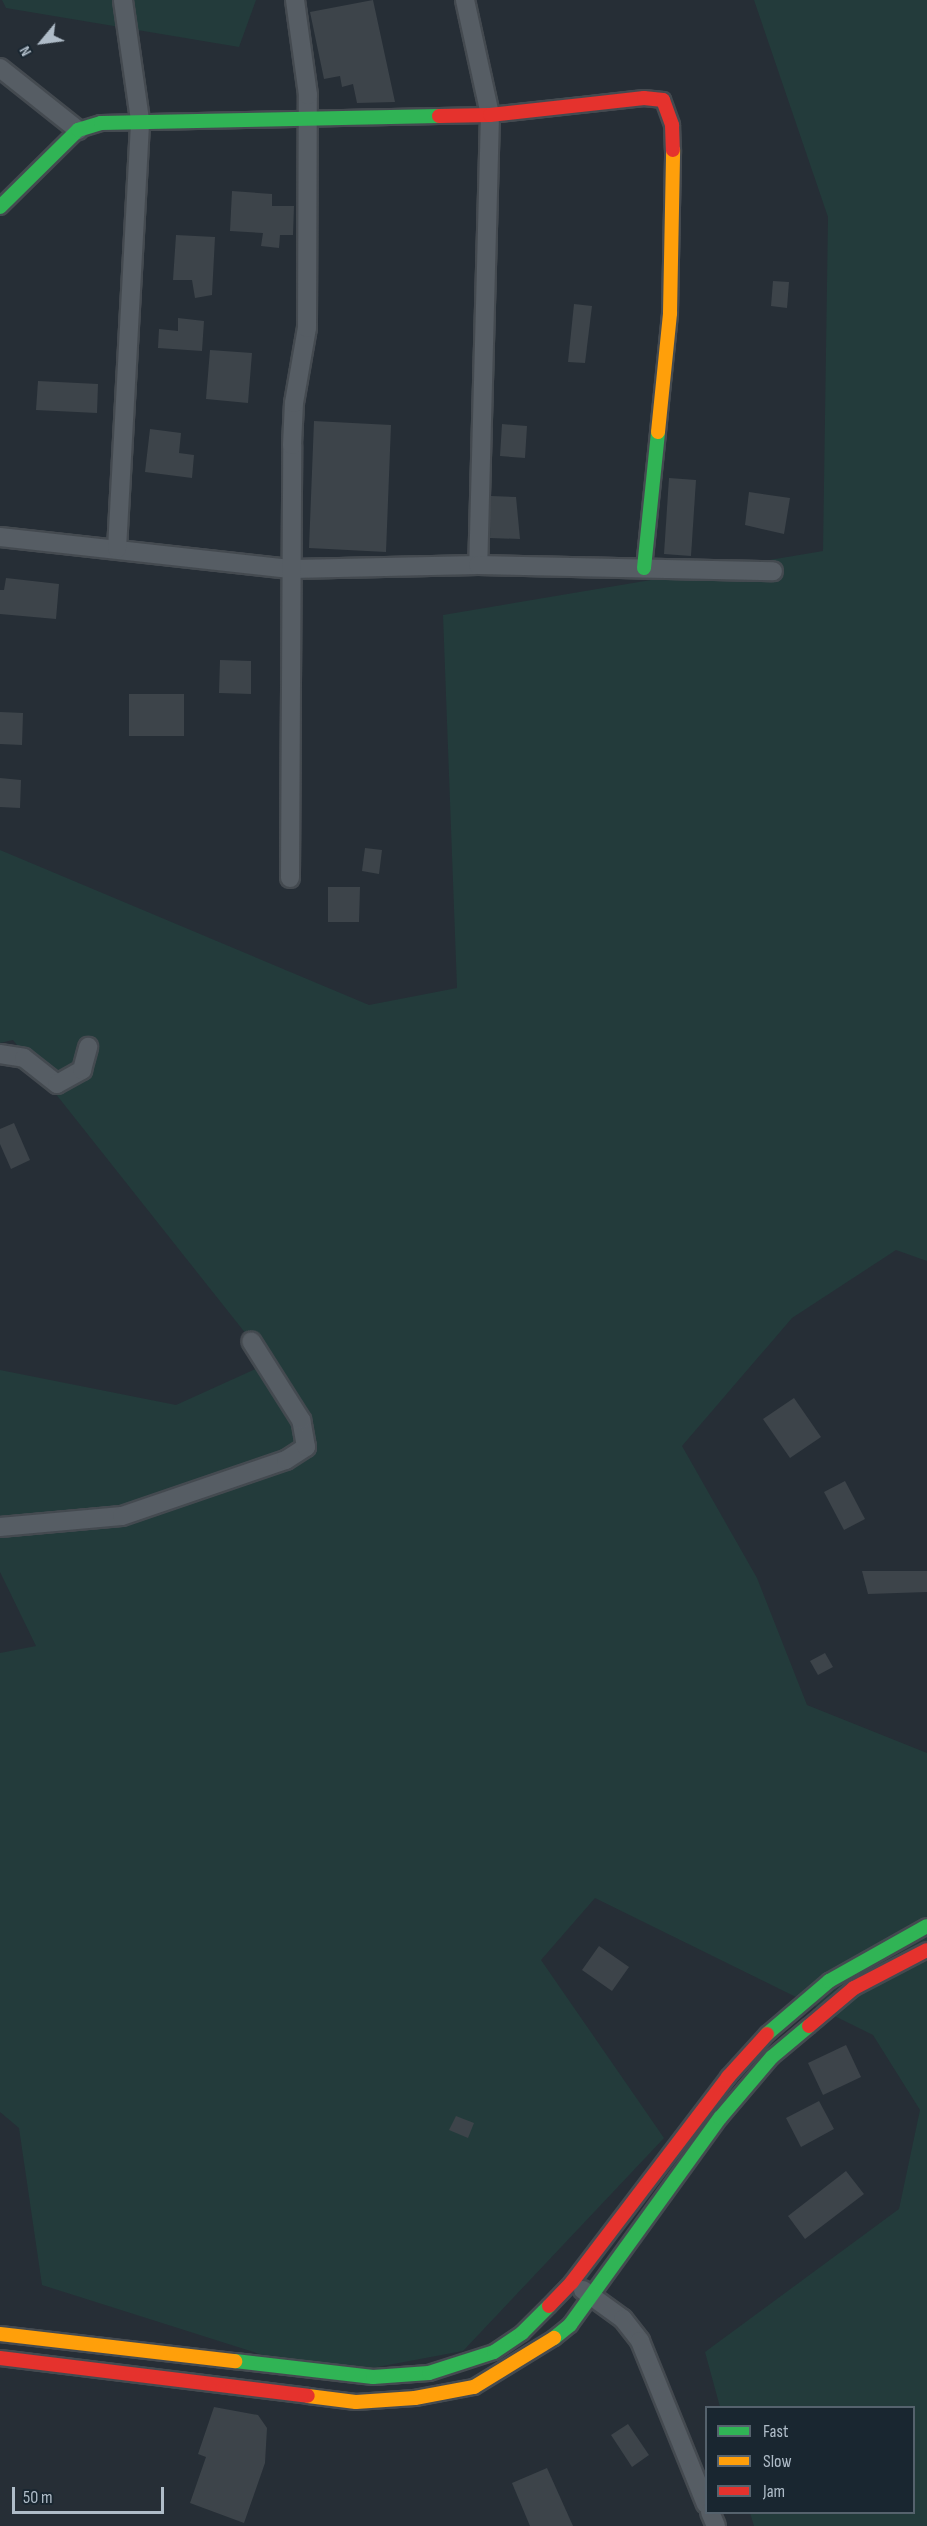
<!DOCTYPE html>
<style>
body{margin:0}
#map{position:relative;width:927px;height:2526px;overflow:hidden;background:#262e36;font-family:"Sofia Sans Condensed",sans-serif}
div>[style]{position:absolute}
.green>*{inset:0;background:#233b3b}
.building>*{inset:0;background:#3d444a}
.roads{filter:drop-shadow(2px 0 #444a50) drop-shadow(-2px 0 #444a50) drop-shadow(0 2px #444a50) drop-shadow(0 -2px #444a50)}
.street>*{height:18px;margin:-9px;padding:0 9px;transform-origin:9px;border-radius:9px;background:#565d64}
.fast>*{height:14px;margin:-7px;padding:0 7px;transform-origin:7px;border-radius:7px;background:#30b455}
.slow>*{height:14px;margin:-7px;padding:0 7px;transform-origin:7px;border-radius:7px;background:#ff9f0a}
.jam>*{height:14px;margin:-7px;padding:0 7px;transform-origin:7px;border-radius:7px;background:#e5322d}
span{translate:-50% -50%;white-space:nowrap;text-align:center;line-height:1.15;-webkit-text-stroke:6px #192630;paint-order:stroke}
.legend{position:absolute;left:705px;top:2406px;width:210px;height:108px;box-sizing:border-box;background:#192630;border:2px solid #55626d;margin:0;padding:8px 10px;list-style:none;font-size:18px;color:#afbcc8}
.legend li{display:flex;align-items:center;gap:12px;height:30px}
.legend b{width:30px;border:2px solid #55626d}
.north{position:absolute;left:12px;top:12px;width:60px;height:60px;-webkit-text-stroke:4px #192630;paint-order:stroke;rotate:241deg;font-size:16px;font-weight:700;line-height:24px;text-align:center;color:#afbcc8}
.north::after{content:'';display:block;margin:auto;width:21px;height:27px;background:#afbcc8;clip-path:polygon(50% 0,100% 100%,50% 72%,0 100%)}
.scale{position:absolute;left:12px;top:2487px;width:152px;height:27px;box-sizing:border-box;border:3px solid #afbcc8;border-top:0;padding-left:8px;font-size:18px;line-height:21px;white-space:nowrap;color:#afbcc8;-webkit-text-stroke:4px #192630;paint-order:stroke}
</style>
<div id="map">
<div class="green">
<i style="clip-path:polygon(2px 0,256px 0,239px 47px,6px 8px)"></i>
<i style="clip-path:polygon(754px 0,927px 0,927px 1261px,896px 1250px,792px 1318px,682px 1446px,757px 1578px,807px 1705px,927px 1753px,927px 2526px,754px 2526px,750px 2513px,914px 2512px,914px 2408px,720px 2407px,705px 2352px,899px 2209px,920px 2110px,873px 2035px,595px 1898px,541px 1960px,664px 2138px,463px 2351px,329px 2376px,42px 2285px,19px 2128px,0 2112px,0 1653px,36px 1646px,0 1572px,0 1370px,176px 1405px,269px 1363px,13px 1040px,0 1043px,0 850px,369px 1005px,457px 988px,443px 615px,823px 551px,828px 217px)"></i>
</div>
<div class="building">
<i style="clip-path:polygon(373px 0,395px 102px,357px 103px,353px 84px,342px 87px,340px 76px,324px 79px,310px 12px)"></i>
<i style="clip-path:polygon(232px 191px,272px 194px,272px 206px,294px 206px,293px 235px,280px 235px,279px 248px,261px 246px,263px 233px,230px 231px)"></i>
<i style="clip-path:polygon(176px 235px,215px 237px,212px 295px,195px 298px,192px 280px,173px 280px)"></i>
<i style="clip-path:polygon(773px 281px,789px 282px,787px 308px,771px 306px)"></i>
<i style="clip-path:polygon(574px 304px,592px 306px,585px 363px,568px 362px)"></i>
<i style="clip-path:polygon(178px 318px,204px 321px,202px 351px,158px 348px,159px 329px,178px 331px)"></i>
<i style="clip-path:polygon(210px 350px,252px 353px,248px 403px,206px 399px)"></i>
<i style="clip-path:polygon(38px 381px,98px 384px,97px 413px,36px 410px)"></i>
<i style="clip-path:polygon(314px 421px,391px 425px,386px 552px,309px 548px)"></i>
<i style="clip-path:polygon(502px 424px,527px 426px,525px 458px,500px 456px)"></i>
<i style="clip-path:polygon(150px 429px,181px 433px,179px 453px,194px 455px,192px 478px,145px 472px)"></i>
<i style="clip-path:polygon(669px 478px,696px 480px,691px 556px,664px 554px)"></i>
<i style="clip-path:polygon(749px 492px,790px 498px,784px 534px,745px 525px)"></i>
<i style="clip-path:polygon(491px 496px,516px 497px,520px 539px,490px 538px)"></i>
<i style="clip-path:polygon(6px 578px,59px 584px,56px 619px,0 614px,0 590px,4px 590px)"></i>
<i style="clip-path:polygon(220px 660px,251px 661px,251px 694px,219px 693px)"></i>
<i style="clip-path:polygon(129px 694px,184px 694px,184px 736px,129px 736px)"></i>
<i style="clip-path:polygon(0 712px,23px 713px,22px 745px,0 744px)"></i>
<i style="clip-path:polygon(0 778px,21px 780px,20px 808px,0 807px)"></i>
<i style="clip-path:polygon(365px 848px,382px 850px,379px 874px,362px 871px)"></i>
<i style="clip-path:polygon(328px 887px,360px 887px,359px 922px,328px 922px)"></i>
<i style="clip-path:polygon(14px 1123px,30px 1160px,11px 1169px,0 1144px,0 1129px)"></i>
<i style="clip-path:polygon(794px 1398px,821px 1437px,790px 1458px,763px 1419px)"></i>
<i style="clip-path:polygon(845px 1481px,865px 1519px,844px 1530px,824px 1492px)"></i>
<i style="clip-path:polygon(862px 1571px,927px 1571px,927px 1592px,868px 1594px)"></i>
<i style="clip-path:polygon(825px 1653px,833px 1667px,818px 1675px,810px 1661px)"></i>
<i style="clip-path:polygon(599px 1946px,629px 1967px,612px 1991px,582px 1970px)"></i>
<i style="clip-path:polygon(846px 2045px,861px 2077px,823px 2095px,808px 2063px)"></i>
<i style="clip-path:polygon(819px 2101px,834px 2129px,801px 2147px,786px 2118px)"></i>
<i style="clip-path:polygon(456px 2116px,474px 2123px,468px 2138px,449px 2130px)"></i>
<i style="clip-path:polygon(846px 2171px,864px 2194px,805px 2239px,788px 2216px)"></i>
<i style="clip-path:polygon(214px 2407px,258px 2415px,267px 2428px,265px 2463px,244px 2523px,190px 2503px,206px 2457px,198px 2454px)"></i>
<i style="clip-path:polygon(628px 2424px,649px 2455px,632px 2467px,611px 2435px)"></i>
<i style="clip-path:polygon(547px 2468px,573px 2526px,530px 2526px,512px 2483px)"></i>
</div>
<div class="roads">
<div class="street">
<i style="left:465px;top:0;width:118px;rotate:77.7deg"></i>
<i style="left:490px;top:115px;width:450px;rotate:91.5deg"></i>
<i style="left:0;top:68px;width:100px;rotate:38.5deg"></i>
<i style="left:0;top:537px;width:294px;rotate:6.3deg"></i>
<i style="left:292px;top:569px;width:186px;rotate:-1.2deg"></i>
<i style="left:478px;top:565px;width:295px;rotate:1.2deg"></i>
<i style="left:117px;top:549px;width:430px;rotate:-86.9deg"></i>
<i style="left:140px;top:120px;width:121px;rotate:-98.1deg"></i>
<i style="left:290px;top:878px;width:433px;rotate:-89.7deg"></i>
<i style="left:292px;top:445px;width:42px;rotate:-87.3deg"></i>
<i style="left:294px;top:403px;width:76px;rotate:-80.2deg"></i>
<i style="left:307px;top:328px;width:233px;rotate:-89.8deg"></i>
<i style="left:308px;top:95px;width:96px;rotate:-97.8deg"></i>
<i style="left:0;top:1054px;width:24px;rotate:9deg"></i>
<i style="left:24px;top:1058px;width:42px;rotate:38.2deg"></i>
<i style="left:57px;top:1084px;width:29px;rotate:-29deg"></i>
<i style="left:82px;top:1070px;width:24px;rotate:-75deg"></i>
<i style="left:0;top:1527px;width:122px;rotate:-5.2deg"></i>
<i style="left:122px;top:1516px;width:173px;rotate:-18.9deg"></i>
<i style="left:286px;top:1460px;width:24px;rotate:-33deg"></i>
<i style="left:306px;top:1447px;width:27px;rotate:-100deg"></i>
<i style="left:301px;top:1420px;width:93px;rotate:-122.3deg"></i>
<i style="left:583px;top:2290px;width:49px;rotate:35.9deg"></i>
<i style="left:623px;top:2319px;width:28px;rotate:52deg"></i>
<i style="left:640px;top:2341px;width:176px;rotate:68deg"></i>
<i style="left:710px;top:2512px;width:15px;rotate:67deg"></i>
</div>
<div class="fast">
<i style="left:0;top:207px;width:110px;rotate:-44.6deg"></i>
<i style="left:78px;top:130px;width:24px;rotate:-17deg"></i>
<i style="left:101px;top:123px;width:338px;rotate:-1.2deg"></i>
<i style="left:644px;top:568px;width:137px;rotate:-84.1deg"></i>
<i style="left:767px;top:2034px;width:82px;rotate:-40.5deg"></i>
<i style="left:829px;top:1981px;width:112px;rotate:-29.3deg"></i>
<i style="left:554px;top:2338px;width:21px;rotate:-39deg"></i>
<i style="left:570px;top:2325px;width:256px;rotate:-54.1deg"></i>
<i style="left:720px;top:2118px;width:80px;rotate:-49.6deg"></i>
<i style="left:772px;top:2057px;width:48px;rotate:-40deg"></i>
<i style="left:235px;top:2361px;width:139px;rotate:6.6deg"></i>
<i style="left:373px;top:2377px;width:56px;rotate:-4.1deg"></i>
<i style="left:429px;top:2373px;width:68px;rotate:-17.9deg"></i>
<i style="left:494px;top:2352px;width:34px;rotate:-34deg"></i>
<i style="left:522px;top:2333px;width:38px;rotate:-45deg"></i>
</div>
<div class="slow">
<i style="left:658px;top:432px;width:120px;rotate:-84.2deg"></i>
<i style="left:670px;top:313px;width:163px;rotate:-88.9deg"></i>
<i style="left:0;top:2334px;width:237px;rotate:6.6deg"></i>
<i style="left:308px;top:2396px;width:48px;rotate:7.1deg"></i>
<i style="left:356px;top:2402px;width:59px;rotate:-3.9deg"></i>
<i style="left:415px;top:2398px;width:60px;rotate:-10.6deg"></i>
<i style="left:474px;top:2387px;width:94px;rotate:-31.5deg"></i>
</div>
<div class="jam">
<i style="left:439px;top:116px;width:51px;rotate:-1.1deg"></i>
<i style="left:490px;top:115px;width:155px;rotate:-6.3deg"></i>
<i style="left:644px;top:98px;width:19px;rotate:6deg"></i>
<i style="left:663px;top:100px;width:27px;rotate:70deg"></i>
<i style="left:672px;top:125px;width:25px;rotate:88deg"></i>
<i style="left:809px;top:2026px;width:59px;rotate:-40.2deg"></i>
<i style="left:854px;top:1988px;width:82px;rotate:-27.5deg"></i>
<i style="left:549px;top:2306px;width:33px;rotate:-46deg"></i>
<i style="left:572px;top:2282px;width:258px;rotate:-52.7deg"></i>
<i style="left:728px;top:2077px;width:58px;rotate:-47.8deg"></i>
<i style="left:0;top:2358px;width:310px;rotate:7deg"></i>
</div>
</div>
<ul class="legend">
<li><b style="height:8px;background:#30b455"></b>Fast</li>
<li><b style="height:8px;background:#ff9f0a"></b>Slow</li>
<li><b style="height:8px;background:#e5322d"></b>Jam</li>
</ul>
<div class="north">N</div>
<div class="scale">50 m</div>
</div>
